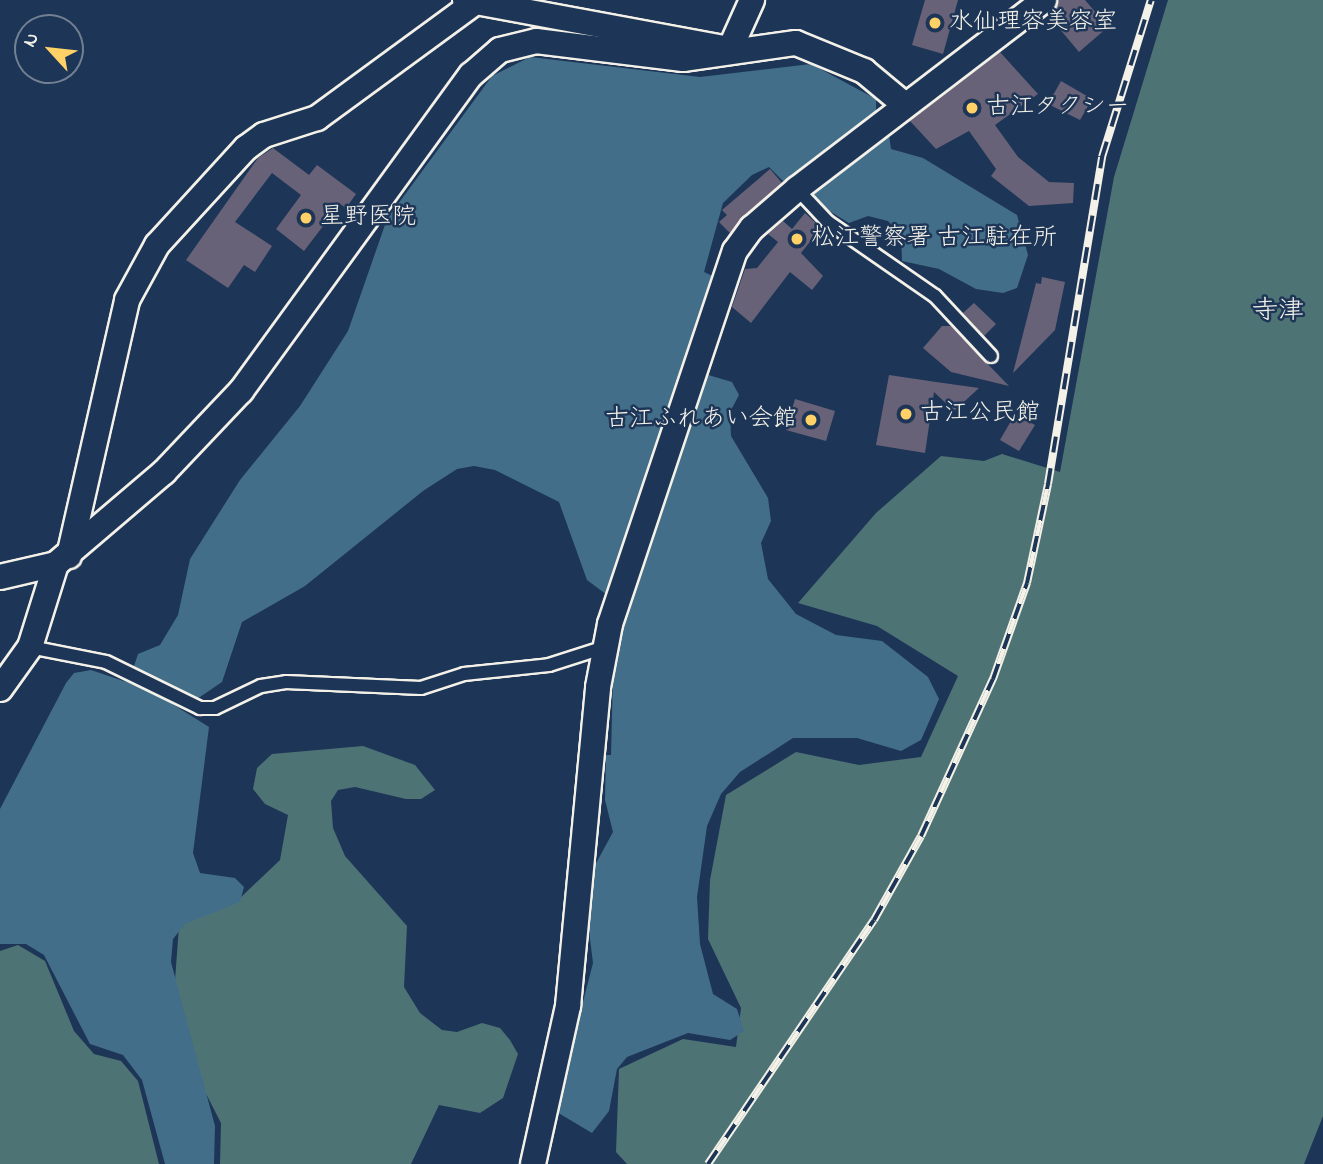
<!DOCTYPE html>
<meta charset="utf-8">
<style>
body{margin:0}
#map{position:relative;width:1323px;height:1164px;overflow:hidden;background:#1d3557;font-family:"Indie Flower","Klee One",sans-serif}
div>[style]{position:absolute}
.green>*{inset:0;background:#4e7375}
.water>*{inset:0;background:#436e89}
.building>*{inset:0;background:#676277}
.roads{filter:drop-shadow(2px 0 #f4f1e8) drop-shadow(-2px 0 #f4f1e8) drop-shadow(0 2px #f4f1e8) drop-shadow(0 -2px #f4f1e8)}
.service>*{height:12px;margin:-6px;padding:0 6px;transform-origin:6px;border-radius:6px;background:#1d3557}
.minor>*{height:24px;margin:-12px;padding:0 12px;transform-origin:12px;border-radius:12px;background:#1d3557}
.rail>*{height:8px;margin-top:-4px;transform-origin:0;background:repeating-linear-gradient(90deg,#1d3557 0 16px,#f4f1e8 0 32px);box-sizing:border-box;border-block:2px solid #f4f1e8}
.dots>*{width:19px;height:19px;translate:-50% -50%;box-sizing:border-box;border:4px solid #1d3557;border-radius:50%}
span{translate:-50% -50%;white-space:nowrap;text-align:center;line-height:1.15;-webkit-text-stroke:5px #1d3557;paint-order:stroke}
.poi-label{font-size:24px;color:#f4f1e8}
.left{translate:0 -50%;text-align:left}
.right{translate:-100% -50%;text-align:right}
.neighbourhood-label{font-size:26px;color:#f4f1e8}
.north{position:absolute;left:14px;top:14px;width:70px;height:70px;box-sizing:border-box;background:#1d3557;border:2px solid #738091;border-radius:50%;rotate:297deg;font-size:19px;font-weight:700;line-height:28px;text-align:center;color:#f4f1e8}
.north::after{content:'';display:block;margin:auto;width:24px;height:32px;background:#ffd166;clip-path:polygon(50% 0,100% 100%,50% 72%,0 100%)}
</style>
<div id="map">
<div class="green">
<i style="clip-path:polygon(1168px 0,1323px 0,1323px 1116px,1304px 1164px,627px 1164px,616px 1152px,619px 1069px,683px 1039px,736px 1047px,741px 1008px,708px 939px,710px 880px,726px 795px,796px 752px,859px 765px,921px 757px,958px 676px,877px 626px,798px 603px,876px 513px,941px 456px,984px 461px,1002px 454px,1060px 472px,1114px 177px)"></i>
<i style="clip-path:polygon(363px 746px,415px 765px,435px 790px,421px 799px,406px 799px,355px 787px,338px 790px,331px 801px,333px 828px,345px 856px,407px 926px,404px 987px,420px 1013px,442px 1030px,457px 1032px,482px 1023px,500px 1028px,510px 1040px,518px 1054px,503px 1098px,480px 1113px,439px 1105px,411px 1164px,220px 1164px,221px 1123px,198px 1078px,174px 994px,179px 926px,238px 900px,280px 860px,288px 815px,265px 804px,253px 789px,257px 768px,272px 754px)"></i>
<i style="clip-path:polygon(18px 945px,45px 961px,74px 1031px,94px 1054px,121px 1061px,138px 1081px,159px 1164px,0 1164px,0 951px)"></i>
</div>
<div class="water">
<i style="clip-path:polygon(530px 57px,700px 77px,811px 64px,876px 99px,876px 121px,788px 186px,769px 167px,752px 175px,723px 203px,704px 272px,719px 279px,607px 595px,587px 580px,559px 502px,495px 470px,474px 466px,457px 469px,423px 491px,305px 586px,242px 622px,222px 682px,197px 699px,133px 669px,138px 654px,160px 645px,178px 615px,190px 559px,240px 480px,300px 406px,348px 331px,387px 219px,492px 76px)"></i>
<i style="clip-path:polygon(888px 128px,891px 149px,923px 158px,1017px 215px,1028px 255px,1017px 288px,1003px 293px,976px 289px,939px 269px,902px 261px,901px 235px,888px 221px,868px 216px,849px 223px,818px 204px,809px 186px)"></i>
<i style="clip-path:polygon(705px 374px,732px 382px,739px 395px,730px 412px,731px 436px,768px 498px,771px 521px,761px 543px,768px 579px,796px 614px,836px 635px,882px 641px,928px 677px,939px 699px,921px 740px,901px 751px,857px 738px,793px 738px,740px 772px,721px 794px,707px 826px,697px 897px,700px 944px,713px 994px,737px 1009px,744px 1031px,730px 1040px,688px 1033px,627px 1057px,617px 1069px,609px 1111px,592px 1133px,555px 1111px,593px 963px,589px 931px,594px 867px,613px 832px,605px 800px,606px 755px,611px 755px,613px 673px,609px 671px)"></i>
<i style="clip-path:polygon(91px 670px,150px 690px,209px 727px,193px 853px,200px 873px,235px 878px,244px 887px,240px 902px,185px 924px,173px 939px,171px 962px,215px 1126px,214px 1164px,165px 1164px,142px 1080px,123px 1055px,90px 1044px,44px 955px,26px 944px,0 944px,0 809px,66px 683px,74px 673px)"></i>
</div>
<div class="building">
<i style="clip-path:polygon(925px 0,958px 0,943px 54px,912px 45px)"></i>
<i style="clip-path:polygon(1059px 0,1085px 0,1108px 27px,1079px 52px,1048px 15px)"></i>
<i style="clip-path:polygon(1000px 52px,1038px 94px,995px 125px,1018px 157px,1049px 182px,1074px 183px,1073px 203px,1029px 206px,991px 176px,996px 169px,969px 131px,936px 149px,910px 121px)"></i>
<i style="clip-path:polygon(1061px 81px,1092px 99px,1080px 120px,1048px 104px)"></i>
<i style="clip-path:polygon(273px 148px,309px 175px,317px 165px,356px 194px,346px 208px,340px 204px,304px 251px,276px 229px,301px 195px,272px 173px,235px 222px,272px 246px,255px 272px,244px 265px,228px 288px,186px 260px,258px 158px)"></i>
<i style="clip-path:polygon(770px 169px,782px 183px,730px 233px,719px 222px,727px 215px,722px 210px)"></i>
<i style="clip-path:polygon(805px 213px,821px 228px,801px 253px,823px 276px,812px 290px,790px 272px,751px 323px,732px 307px,745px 269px,757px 268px,778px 242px,768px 234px,783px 221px,792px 229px)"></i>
<i style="clip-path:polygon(1042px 277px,1065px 282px,1055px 330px,1013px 373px,1036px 283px,1041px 284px)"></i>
<i style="clip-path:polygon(974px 303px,996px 324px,984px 336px,963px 313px)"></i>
<i style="clip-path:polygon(942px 326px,951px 326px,1009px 386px,951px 372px,923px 348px)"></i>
<i style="clip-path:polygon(889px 375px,936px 382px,979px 388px,954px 411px,934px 392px,925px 453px,876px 445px)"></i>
<i style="clip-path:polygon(795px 399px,835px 411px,826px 441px,786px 430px)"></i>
<i style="clip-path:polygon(1015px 414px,1035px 425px,1019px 451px,1000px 440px)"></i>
</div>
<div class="roads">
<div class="service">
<i style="left:797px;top:189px;width:45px;rotate:46.8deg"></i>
<i style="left:828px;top:222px;width:130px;rotate:34.7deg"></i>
<i style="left:935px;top:296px;width:82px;rotate:47deg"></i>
<i style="left:30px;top:647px;width:77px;rotate:11.2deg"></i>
<i style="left:106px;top:662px;width:105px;rotate:26.1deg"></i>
<i style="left:200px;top:708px;width:15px"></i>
<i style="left:215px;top:708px;width:51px;rotate:-25.6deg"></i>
<i style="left:261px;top:686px;width:25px;rotate:-9deg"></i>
<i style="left:286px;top:682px;width:135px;rotate:2.5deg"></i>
<i style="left:421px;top:688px;width:45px;rotate:-18deg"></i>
<i style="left:464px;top:674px;width:85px;rotate:-6deg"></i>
<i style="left:549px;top:665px;width:59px;rotate:-17.8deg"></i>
</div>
<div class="minor">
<i style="left:465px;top:0;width:262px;rotate:10.5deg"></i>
<i style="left:730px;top:49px;width:54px;rotate:-65.8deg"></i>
<i style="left:69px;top:556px;width:262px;rotate:-77.2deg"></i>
<i style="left:127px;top:300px;width:63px;rotate:-61.4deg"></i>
<i style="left:157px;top:245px;width:132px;rotate:-47.5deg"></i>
<i style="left:246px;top:148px;width:22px;rotate:-36deg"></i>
<i style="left:264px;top:135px;width:56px;rotate:-17.8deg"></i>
<i style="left:317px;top:118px;width:200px;rotate:-36.2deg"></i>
<i style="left:0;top:577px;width:57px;rotate:-13.1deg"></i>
<i style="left:56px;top:564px;width:142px;rotate:-40.4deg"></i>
<i style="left:164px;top:472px;width:112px;rotate:-46.5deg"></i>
<i style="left:241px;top:391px;width:391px;rotate:-54deg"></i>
<i style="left:471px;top:75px;width:38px;rotate:-41deg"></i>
<i style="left:500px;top:50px;width:37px;rotate:-14deg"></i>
<i style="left:536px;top:41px;width:148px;rotate:7deg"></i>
<i style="left:683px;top:59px;width:114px;rotate:-8.1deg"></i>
<i style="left:796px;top:43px;width:74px;rotate:22.4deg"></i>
<i style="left:864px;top:71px;width:53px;rotate:39.7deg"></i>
<i style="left:0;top:689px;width:52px;rotate:-54.5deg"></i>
<i style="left:30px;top:647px;width:87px;rotate:-72.6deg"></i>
<i style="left:533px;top:1164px;width:162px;rotate:-77.5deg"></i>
<i style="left:568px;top:1006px;width:320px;rotate:-84.6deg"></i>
<i style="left:598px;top:687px;width:64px;rotate:-79.2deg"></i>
<i style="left:610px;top:624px;width:393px;rotate:-71.5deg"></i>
<i style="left:735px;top:251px;width:29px;rotate:-54deg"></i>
<i style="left:752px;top:228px;width:60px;rotate:-40.9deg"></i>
<i style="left:797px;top:189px;width:311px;rotate:-37.4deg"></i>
</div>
</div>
<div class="rail">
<i style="left:708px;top:1164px;width:295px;rotate:-55.8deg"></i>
<i style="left:874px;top:920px;width:96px;rotate:-60.8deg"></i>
<i style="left:921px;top:836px;width:173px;rotate:-65.4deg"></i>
<i style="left:993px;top:679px;width:102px;rotate:-70.5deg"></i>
<i style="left:1027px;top:583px;width:101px;rotate:-78deg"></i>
<i style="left:1048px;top:484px;width:331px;rotate:-80.6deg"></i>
<i style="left:1102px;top:157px;width:164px;rotate:-72.7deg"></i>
</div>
<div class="dots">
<i style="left:935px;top:23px;background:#ffd166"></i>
<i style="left:972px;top:108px;background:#ffd166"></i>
<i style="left:306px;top:218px;background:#ffd166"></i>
<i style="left:797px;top:239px;background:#ffd166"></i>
<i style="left:906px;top:414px;background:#ffd166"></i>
<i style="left:811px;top:420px;background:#ffd166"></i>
</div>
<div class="poi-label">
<span class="left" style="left:949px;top:23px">水仙理容美容室</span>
<span class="left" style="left:986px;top:108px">古江タクシー</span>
<span class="left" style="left:320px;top:218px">星野医院</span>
<span class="left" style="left:811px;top:239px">松江警察署 古江駐在所</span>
<span class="left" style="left:920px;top:414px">古江公民館</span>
<span class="right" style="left:797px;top:420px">古江ふれあい会館</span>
</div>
<div class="neighbourhood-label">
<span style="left:1278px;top:313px">寺津</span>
</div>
<div class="north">N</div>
</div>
